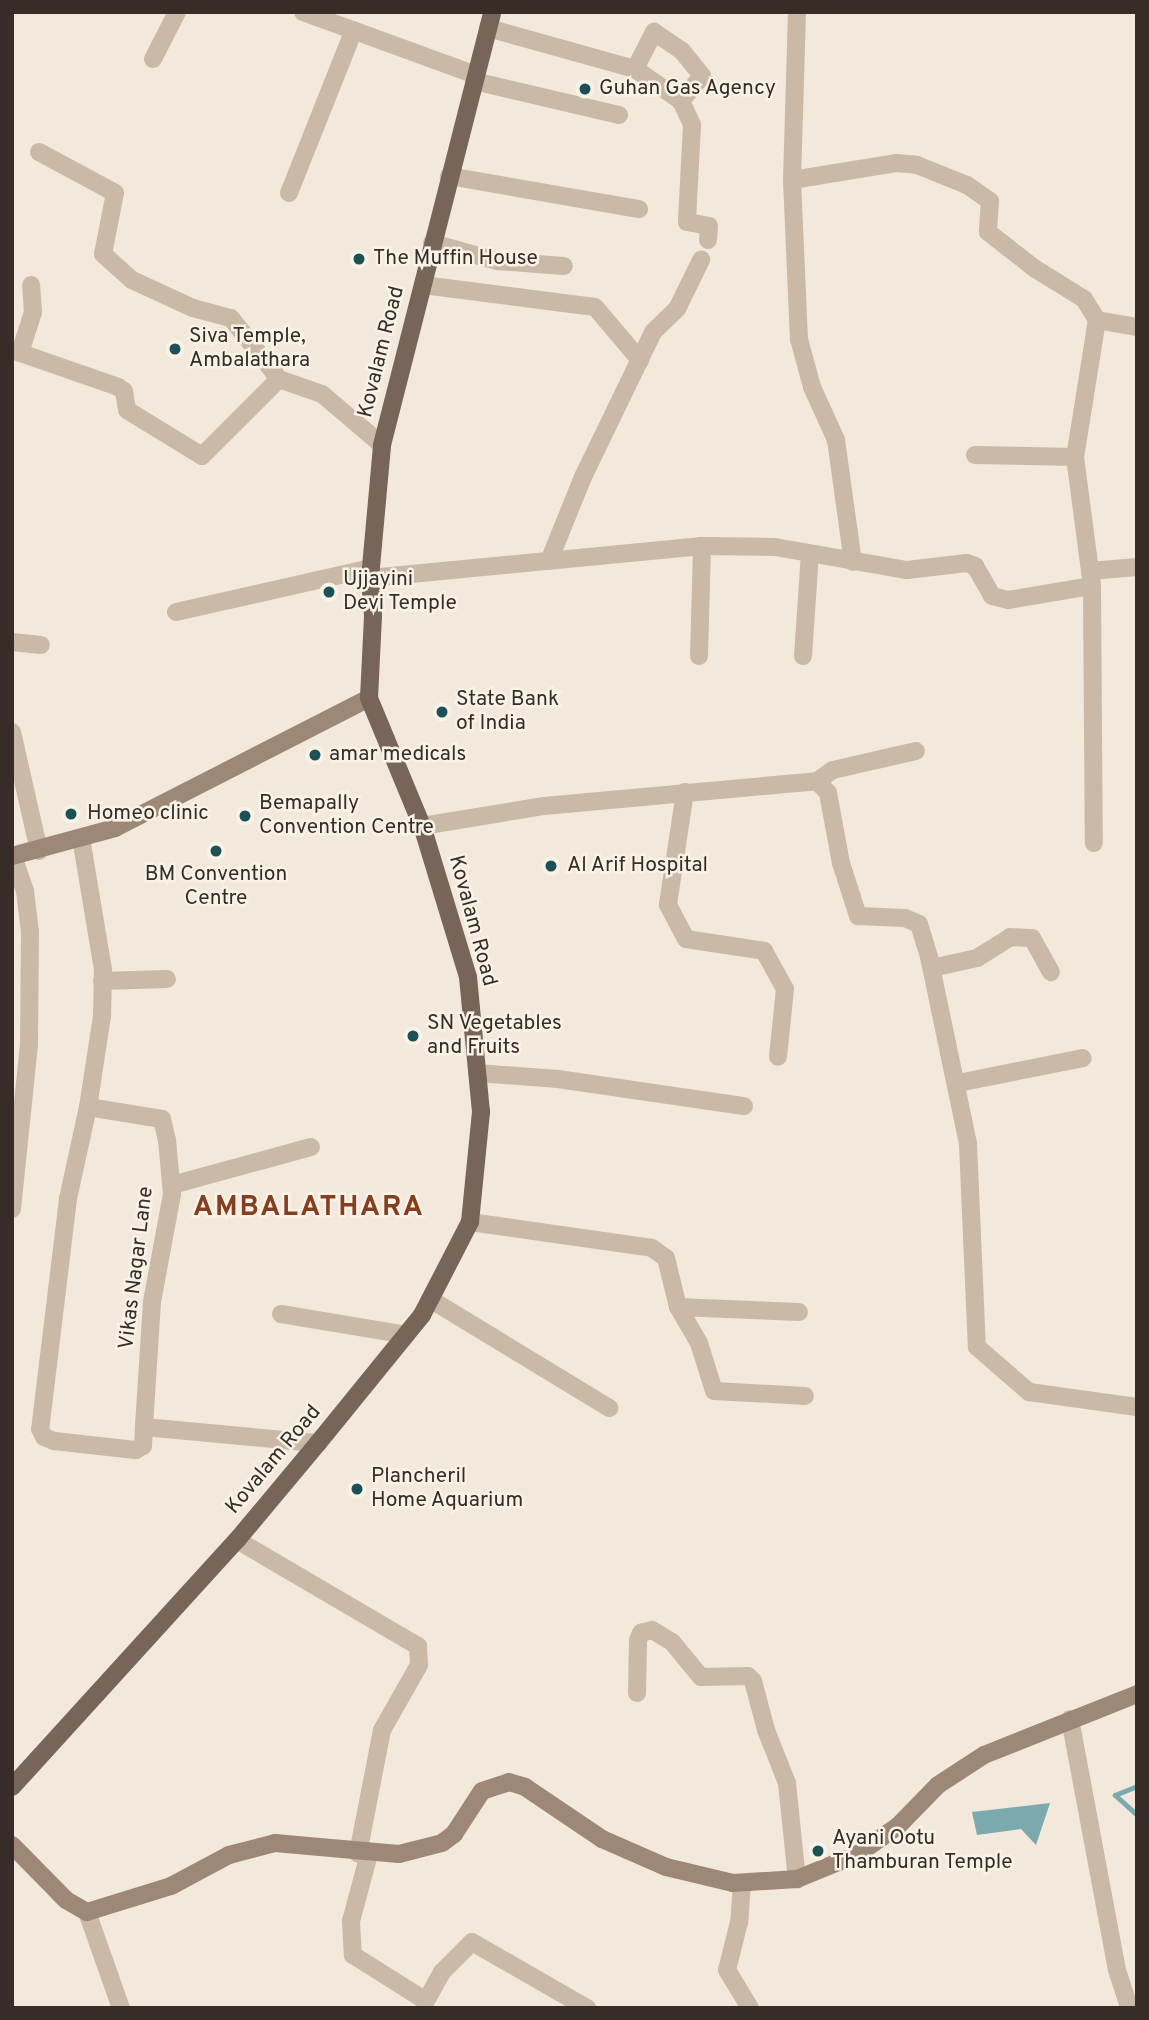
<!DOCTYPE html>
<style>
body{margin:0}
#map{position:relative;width:1149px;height:2020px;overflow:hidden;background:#f2e8db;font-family:Overpass,sans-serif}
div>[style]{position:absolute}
.water>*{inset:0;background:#7aa9ae}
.stream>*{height:5px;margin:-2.5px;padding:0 2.5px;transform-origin:2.5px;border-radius:2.5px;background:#7aa9ae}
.minor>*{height:18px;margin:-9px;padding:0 9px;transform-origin:9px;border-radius:9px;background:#cab9a7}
.secondary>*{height:18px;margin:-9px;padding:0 9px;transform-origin:9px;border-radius:9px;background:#9d8878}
.primary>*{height:18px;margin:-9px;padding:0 9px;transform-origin:9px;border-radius:9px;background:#786559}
.dots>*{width:19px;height:19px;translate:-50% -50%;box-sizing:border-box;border:4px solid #f9f2e7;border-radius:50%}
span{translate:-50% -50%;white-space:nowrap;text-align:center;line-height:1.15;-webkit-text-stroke:5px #f9f2e7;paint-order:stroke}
.poi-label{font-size:21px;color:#362d28}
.left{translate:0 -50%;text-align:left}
.street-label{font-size:21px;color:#362d28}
.district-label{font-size:28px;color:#843e21;font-weight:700;letter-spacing:2px}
.frame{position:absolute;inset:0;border:14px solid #362d28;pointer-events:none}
</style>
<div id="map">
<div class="water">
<i style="clip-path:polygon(1050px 1803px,1036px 1845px,1021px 1829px,977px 1835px,972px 1812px)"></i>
</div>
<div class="stream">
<i style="left:1137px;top:1786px;width:24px;rotate:158deg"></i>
<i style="left:1115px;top:1795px;width:30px;rotate:42deg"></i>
</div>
<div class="minor">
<i style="left:303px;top:12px;width:184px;rotate:20deg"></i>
<i style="left:797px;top:12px;width:168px;rotate:91.7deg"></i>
<i style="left:792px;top:180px;width:159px;rotate:87.5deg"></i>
<i style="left:799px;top:339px;width:50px;rotate:74.8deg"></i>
<i style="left:812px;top:387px;width:58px;rotate:65.6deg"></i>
<i style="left:836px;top:440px;width:123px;rotate:82.1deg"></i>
<i style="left:488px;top:28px;width:153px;rotate:15.6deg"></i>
<i style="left:635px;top:69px;width:56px;rotate:34.8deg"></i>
<i style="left:681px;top:101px;width:26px;rotate:65deg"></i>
<i style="left:692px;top:125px;width:97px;rotate:93deg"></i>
<i style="left:687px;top:222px;width:22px;rotate:10deg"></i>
<i style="left:709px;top:226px;width:14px;rotate:94deg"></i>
<i style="left:153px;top:59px;width:53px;rotate:-62.9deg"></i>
<i style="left:635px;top:69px;width:42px;rotate:-62.8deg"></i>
<i style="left:654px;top:32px;width:34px;rotate:34deg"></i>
<i style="left:682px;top:51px;width:32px;rotate:51deg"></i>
<i style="left:702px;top:76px;width:33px;rotate:130deg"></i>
<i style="left:474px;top:81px;width:149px;rotate:13.2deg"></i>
<i style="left:39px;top:152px;width:86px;rotate:28.3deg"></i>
<i style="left:115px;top:193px;width:62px;rotate:101.1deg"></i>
<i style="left:103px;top:254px;width:39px;rotate:42deg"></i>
<i style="left:132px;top:280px;width:67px;rotate:24.7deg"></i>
<i style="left:193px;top:308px;width:39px;rotate:15deg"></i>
<i style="left:231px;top:318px;width:78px;rotate:51.8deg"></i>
<i style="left:279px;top:379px;width:46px;rotate:19.2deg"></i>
<i style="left:322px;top:394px;width:79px;rotate:40.4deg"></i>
<i style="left:449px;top:176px;width:193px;rotate:9.9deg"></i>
<i style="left:792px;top:180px;width:105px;rotate:-9.3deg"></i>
<i style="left:896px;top:163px;width:21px;rotate:5deg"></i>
<i style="left:917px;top:165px;width:54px;rotate:21.8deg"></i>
<i style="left:967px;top:185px;width:28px;rotate:35deg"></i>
<i style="left:990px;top:201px;width:31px;rotate:94deg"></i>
<i style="left:988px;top:232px;width:58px;rotate:38deg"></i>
<i style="left:1034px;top:268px;width:59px;rotate:31.8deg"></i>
<i style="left:1084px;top:299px;width:25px;rotate:58deg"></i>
<i style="left:1097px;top:320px;width:139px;rotate:99.1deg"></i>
<i style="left:1075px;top:457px;width:130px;rotate:82.5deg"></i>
<i style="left:1092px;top:586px;width:257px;rotate:89.6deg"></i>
<i style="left:289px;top:193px;width:175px;rotate:-68.3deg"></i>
<i style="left:432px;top:243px;width:67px;rotate:15.5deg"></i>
<i style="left:497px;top:261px;width:67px;rotate:4.3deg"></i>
<i style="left:423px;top:285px;width:173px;rotate:7.3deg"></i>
<i style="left:595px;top:307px;width:70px;rotate:49.7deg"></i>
<i style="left:1097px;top:320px;width:41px;rotate:9.9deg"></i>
<i style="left:12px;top:350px;width:112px;rotate:19.2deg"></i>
<i style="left:118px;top:387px;width:7px;rotate:34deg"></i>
<i style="left:124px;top:391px;width:19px;rotate:81deg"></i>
<i style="left:127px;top:410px;width:88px;rotate:31.5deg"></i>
<i style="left:202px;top:456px;width:109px;rotate:-45deg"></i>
<i style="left:20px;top:353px;width:43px;rotate:-72.4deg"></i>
<i style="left:33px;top:312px;width:27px;rotate:-94deg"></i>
<i style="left:975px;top:455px;width:100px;rotate:1.1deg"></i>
<i style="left:549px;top:561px;width:91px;rotate:-68deg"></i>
<i style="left:583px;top:477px;width:161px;rotate:-64.2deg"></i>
<i style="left:653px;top:332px;width:33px;rotate:-44deg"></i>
<i style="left:677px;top:309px;width:55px;rotate:-63.9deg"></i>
<i style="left:1090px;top:571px;width:47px;rotate:-4.9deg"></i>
<i style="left:370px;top:578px;width:334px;rotate:-5.5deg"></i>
<i style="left:702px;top:546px;width:73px;rotate:0.8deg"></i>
<i style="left:775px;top:547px;width:134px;rotate:9.9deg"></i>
<i style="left:907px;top:570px;width:60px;rotate:-6.7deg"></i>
<i style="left:967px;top:563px;width:9px;rotate:21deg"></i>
<i style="left:975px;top:566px;width:34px;rotate:60deg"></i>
<i style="left:992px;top:596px;width:16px;rotate:14deg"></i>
<i style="left:1008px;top:600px;width:85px;rotate:-9.5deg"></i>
<i style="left:176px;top:612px;width:200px;rotate:-12.7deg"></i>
<i style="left:12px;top:642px;width:29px;rotate:6deg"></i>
<i style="left:699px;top:656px;width:110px;rotate:-88.4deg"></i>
<i style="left:803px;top:656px;width:102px;rotate:-86.1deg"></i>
<i style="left:12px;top:732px;width:122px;rotate:77.2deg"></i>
<i style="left:817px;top:781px;width:19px;rotate:-35deg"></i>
<i style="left:833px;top:770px;width:85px;rotate:-12.9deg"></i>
<i style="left:685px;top:792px;width:114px;rotate:98.6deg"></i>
<i style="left:668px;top:905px;width:38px;rotate:62deg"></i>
<i style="left:686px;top:939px;width:79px;rotate:8.7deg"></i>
<i style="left:764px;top:951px;width:43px;rotate:61.1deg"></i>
<i style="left:785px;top:989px;width:68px;rotate:95.9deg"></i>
<i style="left:422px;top:826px;width:124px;rotate:-9.3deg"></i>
<i style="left:544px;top:806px;width:274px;rotate:-5.2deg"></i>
<i style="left:817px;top:781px;width:16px;rotate:47deg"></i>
<i style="left:828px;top:793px;width:71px;rotate:79.5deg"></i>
<i style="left:841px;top:863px;width:56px;rotate:72.2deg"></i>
<i style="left:858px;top:916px;width:47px;rotate:2.4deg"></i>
<i style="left:905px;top:918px;width:15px;rotate:23deg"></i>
<i style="left:919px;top:924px;width:34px;rotate:73deg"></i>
<i style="left:929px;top:957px;width:191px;rotate:78.2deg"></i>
<i style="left:968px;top:1144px;width:203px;rotate:87.5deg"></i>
<i style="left:977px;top:1347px;width:69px;rotate:40.9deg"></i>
<i style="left:1029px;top:1392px;width:109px;rotate:7.9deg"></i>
<i style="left:81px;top:838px;width:134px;rotate:80.5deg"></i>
<i style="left:103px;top:970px;width:46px;rotate:91.2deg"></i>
<i style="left:102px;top:1016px;width:92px;rotate:98.7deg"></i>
<i style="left:88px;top:1107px;width:75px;rotate:9.2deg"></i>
<i style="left:162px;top:1119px;width:22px;rotate:77deg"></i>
<i style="left:167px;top:1140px;width:54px;rotate:84.7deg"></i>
<i style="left:172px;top:1194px;width:110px;rotate:100.5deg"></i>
<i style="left:152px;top:1302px;width:125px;rotate:93.7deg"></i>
<i style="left:144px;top:1427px;width:175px;rotate:5.3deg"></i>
<i style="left:932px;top:968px;width:46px;rotate:-12.5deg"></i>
<i style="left:977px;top:958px;width:39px;rotate:-32deg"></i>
<i style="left:1010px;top:937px;width:22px;rotate:3deg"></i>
<i style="left:1032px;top:938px;width:39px;rotate:61deg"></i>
<i style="left:102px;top:981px;width:65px;rotate:-1.8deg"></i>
<i style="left:477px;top:1073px;width:81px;rotate:4.2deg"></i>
<i style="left:558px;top:1079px;width:188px;rotate:8.3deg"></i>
<i style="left:958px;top:1083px;width:127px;rotate:-11.3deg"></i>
<i style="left:88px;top:1107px;width:94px;rotate:102.3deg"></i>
<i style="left:68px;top:1199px;width:232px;rotate:96.9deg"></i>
<i style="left:40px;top:1429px;width:9px;rotate:63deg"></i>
<i style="left:44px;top:1437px;width:11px;rotate:22deg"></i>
<i style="left:54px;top:1441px;width:82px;rotate:6.3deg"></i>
<i style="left:136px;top:1450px;width:8px;rotate:-30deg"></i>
<i style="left:143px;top:1446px;width:19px;rotate:-87deg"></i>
<i style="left:172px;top:1185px;width:144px;rotate:-15.3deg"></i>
<i style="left:12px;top:1209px;width:166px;rotate:-84.1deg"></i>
<i style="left:29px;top:1044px;width:112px;rotate:-89.5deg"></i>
<i style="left:30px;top:932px;width:41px;rotate:-97deg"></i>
<i style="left:25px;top:891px;width:37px;rotate:-109deg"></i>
<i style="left:470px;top:1222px;width:184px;rotate:8.1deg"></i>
<i style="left:652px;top:1248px;width:17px;rotate:36deg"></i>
<i style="left:666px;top:1258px;width:50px;rotate:76.2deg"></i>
<i style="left:678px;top:1307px;width:42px;rotate:59.7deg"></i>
<i style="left:699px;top:1343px;width:50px;rotate:72.6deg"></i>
<i style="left:714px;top:1391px;width:91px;rotate:3.1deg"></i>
<i style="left:430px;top:1299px;width:210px;rotate:31.3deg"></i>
<i style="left:678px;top:1307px;width:121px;rotate:2.4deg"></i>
<i style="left:281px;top:1314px;width:127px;rotate:9.5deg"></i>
<i style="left:237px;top:1540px;width:210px;rotate:30.4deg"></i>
<i style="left:418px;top:1646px;width:19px;rotate:87deg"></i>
<i style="left:419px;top:1665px;width:75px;rotate:119.6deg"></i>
<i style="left:382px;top:1730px;width:126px;rotate:101deg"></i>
<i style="left:637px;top:1693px;width:53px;rotate:-88.9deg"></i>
<i style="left:638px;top:1640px;width:8px;rotate:-67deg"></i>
<i style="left:641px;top:1633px;width:11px;rotate:-15deg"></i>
<i style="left:652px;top:1630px;width:23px;rotate:31deg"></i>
<i style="left:672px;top:1642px;width:45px;rotate:50.4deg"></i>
<i style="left:701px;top:1677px;width:47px;rotate:-1.2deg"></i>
<i style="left:748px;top:1676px;width:7px;rotate:45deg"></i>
<i style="left:753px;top:1681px;width:51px;rotate:75.1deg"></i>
<i style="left:766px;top:1730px;width:57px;rotate:68.4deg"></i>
<i style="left:787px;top:1783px;width:97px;rotate:84.1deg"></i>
<i style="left:1070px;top:1719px;width:255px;rotate:79.4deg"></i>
<i style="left:1117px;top:1970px;width:40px;rotate:72deg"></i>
<i style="left:369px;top:1854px;width:69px;rotate:105deg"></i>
<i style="left:351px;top:1921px;width:34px;rotate:87deg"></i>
<i style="left:353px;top:1955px;width:86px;rotate:32.2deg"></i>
<i style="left:426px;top:2001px;width:33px;rotate:-61deg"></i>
<i style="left:442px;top:1972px;width:42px;rotate:-45deg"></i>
<i style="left:472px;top:1942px;width:133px;rotate:29.9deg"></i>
<i style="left:742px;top:1883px;width:39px;rotate:94deg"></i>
<i style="left:739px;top:1922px;width:49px;rotate:104deg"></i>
<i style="left:727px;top:1970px;width:44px;rotate:58.8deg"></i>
<i style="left:87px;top:1912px;width:102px;rotate:70.5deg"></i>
</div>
<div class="secondary">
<i style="left:12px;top:856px;width:107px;rotate:-15.2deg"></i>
<i style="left:115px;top:828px;width:285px;rotate:-27.1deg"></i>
<i style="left:12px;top:1845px;width:77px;rotate:45.5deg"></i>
<i style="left:66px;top:1900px;width:24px;rotate:30deg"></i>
<i style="left:87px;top:1912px;width:88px;rotate:-17.2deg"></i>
<i style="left:171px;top:1886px;width:66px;rotate:-28.1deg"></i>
<i style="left:229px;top:1855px;width:48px;rotate:-14.6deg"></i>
<i style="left:275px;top:1843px;width:124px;rotate:5.1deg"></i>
<i style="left:399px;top:1854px;width:44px;rotate:-14.3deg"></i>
<i style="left:442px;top:1843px;width:15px;rotate:-37deg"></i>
<i style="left:454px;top:1834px;width:51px;rotate:-56.9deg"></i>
<i style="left:482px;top:1791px;width:28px;rotate:-18deg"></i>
<i style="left:509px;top:1782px;width:17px;rotate:17deg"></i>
<i style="left:525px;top:1787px;width:93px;rotate:34deg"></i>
<i style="left:602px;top:1839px;width:70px;rotate:23.6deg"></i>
<i style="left:666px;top:1867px;width:69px;rotate:13.4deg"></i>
<i style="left:733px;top:1883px;width:64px;rotate:-3.6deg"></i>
<i style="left:797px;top:1879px;width:66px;rotate:-22.3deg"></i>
<i style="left:858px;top:1854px;width:49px;rotate:-35deg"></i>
<i style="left:898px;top:1826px;width:57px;rotate:-45.7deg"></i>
<i style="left:938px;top:1785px;width:55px;rotate:-33.1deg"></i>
<i style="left:984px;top:1755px;width:165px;rotate:-21.7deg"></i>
</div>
<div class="primary">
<i style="left:12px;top:1787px;width:334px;rotate:-47.7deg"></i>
<i style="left:237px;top:1540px;width:126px;rotate:-50.1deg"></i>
<i style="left:318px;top:1443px;width:165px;rotate:-50.9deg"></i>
<i style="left:422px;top:1315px;width:105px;rotate:-62.7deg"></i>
<i style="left:470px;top:1222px;width:111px;rotate:-84.3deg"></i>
<i style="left:481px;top:1112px;width:136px;rotate:-95.5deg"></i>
<i style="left:468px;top:977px;width:158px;rotate:-106.9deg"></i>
<i style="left:422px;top:826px;width:139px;rotate:-112.5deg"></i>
<i style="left:369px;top:698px;width:83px;rotate:-87.2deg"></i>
<i style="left:373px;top:615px;width:37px;rotate:-95deg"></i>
<i style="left:370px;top:578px;width:134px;rotate:-84.8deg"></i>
<i style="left:382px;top:445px;width:447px;rotate:-75.7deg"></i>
</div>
<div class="dots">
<i style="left:585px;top:89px;background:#1d5057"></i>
<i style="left:359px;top:259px;background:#1d5057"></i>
<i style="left:175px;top:349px;background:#1d5057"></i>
<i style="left:329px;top:592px;background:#1d5057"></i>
<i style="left:442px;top:712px;background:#1d5057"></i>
<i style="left:315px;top:755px;background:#1d5057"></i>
<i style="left:71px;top:814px;background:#1d5057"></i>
<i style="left:245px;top:816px;background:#1d5057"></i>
<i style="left:216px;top:851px;background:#1d5057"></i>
<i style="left:551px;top:866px;background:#1d5057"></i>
<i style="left:413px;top:1036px;background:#1d5057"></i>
<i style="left:357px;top:1489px;background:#1d5057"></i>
<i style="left:818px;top:1851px;background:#1d5057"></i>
</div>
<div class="poi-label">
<span class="left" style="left:599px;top:89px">Guhan Gas Agency</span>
<span class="left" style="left:373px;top:259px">The Muffin House</span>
<span class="left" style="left:189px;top:349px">Siva Temple,<br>Ambalathara</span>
<span class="left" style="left:343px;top:592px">Ujjayini<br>Devi Temple</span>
<span class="left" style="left:456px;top:712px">State Bank<br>of India</span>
<span class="left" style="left:329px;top:755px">amar medicals</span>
<span class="left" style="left:259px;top:816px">Bemapally<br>Convention Centre</span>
<span class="left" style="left:87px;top:814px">Homeo clinic</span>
<span class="left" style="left:567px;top:866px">Al Arif Hospital</span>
<span style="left:216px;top:887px">BM Convention<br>Centre</span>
<span class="left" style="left:427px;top:1036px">SN Vegetables<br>and Fruits</span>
<span class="left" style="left:371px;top:1489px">Plancheril<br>Home Aquarium</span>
<span class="left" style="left:832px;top:1851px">Ayani Ootu<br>Thamburan Temple</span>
</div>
<div class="street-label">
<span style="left:382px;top:352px;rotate:-76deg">Kovalam Road</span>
<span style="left:472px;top:921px;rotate:75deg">Kovalam Road</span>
<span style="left:137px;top:1268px;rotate:-83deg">Vikas Nagar Lane</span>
<span style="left:274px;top:1460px;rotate:-50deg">Kovalam Road</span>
</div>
<div class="district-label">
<span style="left:309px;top:1208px">AMBALATHARA</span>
</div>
<div class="frame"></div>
</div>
